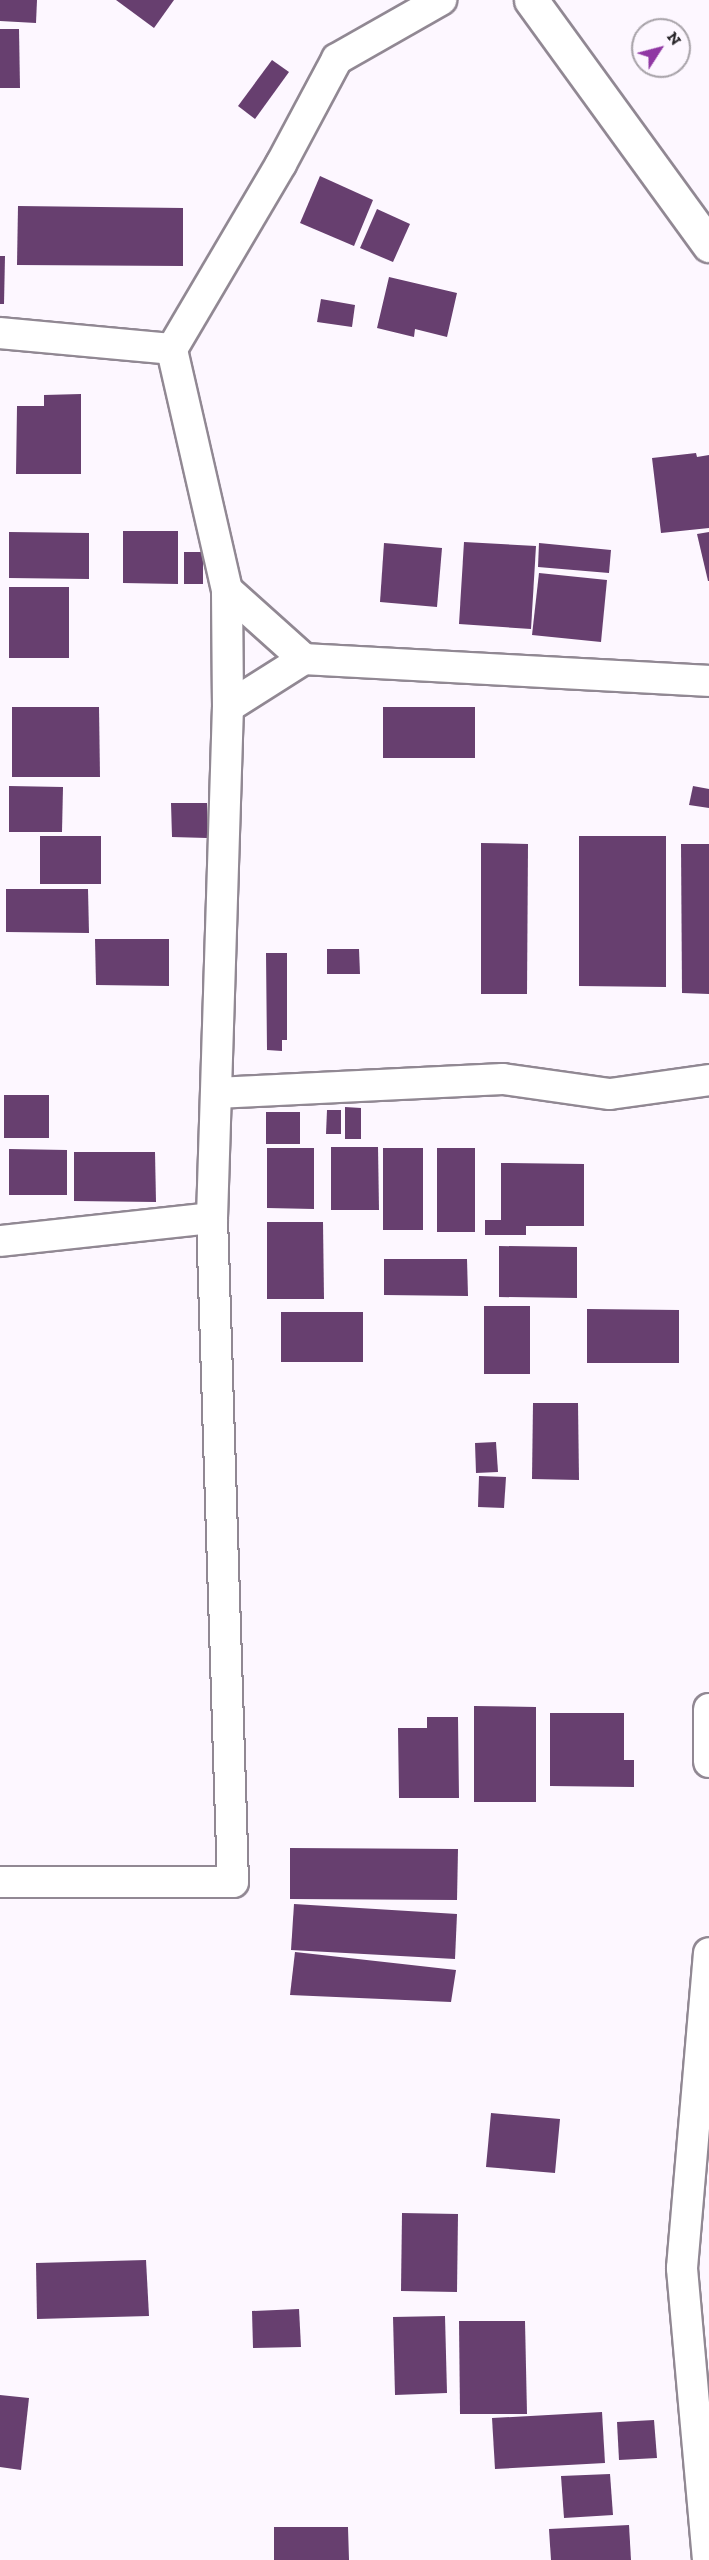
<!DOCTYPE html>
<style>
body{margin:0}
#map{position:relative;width:709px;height:2560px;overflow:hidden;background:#fdf7ff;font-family:"Zilla Slab",serif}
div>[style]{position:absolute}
.building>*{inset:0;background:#673f6f}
.roads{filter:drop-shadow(2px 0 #918893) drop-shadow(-2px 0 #918893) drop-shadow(0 2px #918893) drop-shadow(0 -2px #918893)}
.minor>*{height:30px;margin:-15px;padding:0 15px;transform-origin:15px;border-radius:15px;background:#fff}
.tertiary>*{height:33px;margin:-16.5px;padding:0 16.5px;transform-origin:16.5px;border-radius:16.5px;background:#fff}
span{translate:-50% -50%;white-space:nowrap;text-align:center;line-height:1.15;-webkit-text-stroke:6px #fdf7ff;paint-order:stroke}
.north{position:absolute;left:631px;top:18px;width:60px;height:60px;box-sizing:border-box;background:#fdf7ff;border:2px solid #a7a2a8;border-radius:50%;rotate:54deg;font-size:16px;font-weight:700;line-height:24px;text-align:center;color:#252226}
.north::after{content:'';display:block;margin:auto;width:21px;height:27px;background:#9037a3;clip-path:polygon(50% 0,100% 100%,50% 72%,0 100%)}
</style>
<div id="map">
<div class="building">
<i style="clip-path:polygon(0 0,37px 0,36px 23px,0 21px)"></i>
<i style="clip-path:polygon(116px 0,174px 0,154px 28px)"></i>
<i style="clip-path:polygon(0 29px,19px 29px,20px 88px,0 88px)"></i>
<i style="clip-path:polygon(272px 60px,289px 72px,255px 119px,238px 106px)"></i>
<i style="clip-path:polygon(320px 176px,373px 200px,354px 246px,300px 223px)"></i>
<i style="clip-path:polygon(18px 206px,183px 208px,183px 266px,17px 265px)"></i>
<i style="clip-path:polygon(377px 209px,410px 224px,393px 262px,360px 248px)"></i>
<i style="clip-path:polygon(0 256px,5px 256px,4px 304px,0 304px)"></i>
<i style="clip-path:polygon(389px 277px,457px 293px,447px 337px,415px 329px,414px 337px,377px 328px)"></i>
<i style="clip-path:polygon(321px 299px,355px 305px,352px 327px,317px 322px)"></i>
<i style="clip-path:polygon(81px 394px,81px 474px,16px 474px,17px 406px,44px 406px,44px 395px)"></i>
<i style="clip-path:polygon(696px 453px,697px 457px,709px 455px,709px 528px,661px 533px,652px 458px)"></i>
<i style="clip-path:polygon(123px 531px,178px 531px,178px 584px,123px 583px)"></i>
<i style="clip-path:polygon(9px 532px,89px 533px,89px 579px,9px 578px)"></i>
<i style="clip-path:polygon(709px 532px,709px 581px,708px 581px,697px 534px)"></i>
<i style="clip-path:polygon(464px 542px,536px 546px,531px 629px,459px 624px)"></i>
<i style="clip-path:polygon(384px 543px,442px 548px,437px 607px,380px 602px)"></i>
<i style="clip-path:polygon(539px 543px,611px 550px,609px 573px,538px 567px)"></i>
<i style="clip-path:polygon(184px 552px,203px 552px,203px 584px,184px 584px)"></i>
<i style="clip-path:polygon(539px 573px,607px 580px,601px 642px,532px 635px)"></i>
<i style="clip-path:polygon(9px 587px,69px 587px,69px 658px,9px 658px)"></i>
<i style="clip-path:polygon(12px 707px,99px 707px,100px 777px,12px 777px)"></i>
<i style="clip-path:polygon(383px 707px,475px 707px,475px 758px,383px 758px)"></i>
<i style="clip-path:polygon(9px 786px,63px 787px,62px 832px,9px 832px)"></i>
<i style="clip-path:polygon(693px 786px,709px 789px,709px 808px,689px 805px)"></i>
<i style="clip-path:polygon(171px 803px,207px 803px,207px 838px,172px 837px)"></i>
<i style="clip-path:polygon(40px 836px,101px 836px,101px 884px,40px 884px)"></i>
<i style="clip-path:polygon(579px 836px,666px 836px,666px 987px,579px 986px)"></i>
<i style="clip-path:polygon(481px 843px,528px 844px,527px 994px,481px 994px)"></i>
<i style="clip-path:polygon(681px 844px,709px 844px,709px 994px,682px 993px)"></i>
<i style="clip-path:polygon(6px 889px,88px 889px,89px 933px,6px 932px)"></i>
<i style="clip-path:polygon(95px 939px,169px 939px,169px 986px,96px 985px)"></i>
<i style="clip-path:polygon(327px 949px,359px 949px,360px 974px,327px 974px)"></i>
<i style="clip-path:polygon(266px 953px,287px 953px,287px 1040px,282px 1040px,282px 1051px,267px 1050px)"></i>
<i style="clip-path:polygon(4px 1095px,49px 1095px,49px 1138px,4px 1138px)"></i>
<i style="clip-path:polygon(345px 1107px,361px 1108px,361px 1139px,345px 1139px)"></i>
<i style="clip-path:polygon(327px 1110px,341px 1110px,341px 1134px,326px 1134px)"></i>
<i style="clip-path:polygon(266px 1112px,300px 1112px,300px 1144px,266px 1144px)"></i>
<i style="clip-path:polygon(331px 1147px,378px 1147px,379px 1210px,331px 1210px)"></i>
<i style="clip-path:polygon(267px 1148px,314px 1148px,314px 1209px,267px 1208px)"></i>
<i style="clip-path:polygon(383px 1148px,423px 1148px,423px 1230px,383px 1230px)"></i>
<i style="clip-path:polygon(437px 1148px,475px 1148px,475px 1232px,437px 1232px)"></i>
<i style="clip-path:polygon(9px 1149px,67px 1150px,67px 1195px,9px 1195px)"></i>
<i style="clip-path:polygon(74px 1152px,155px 1152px,156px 1202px,74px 1201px)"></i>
<i style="clip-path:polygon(501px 1163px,584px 1164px,584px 1226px,526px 1226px,526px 1235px,485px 1235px,485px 1220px,501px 1220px)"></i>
<i style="clip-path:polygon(267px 1222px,323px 1222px,324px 1299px,267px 1299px)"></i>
<i style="clip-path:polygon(499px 1246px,577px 1247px,577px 1298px,499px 1297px)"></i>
<i style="clip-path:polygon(384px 1259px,467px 1259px,468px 1296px,384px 1295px)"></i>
<i style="clip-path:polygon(484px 1306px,530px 1306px,530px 1374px,484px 1374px)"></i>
<i style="clip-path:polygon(587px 1309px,679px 1310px,679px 1363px,587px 1363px)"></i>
<i style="clip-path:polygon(281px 1312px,363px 1312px,363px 1362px,281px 1362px)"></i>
<i style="clip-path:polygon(533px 1403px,578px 1403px,579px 1480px,532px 1479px)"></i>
<i style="clip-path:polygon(496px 1442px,498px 1472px,476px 1473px,475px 1443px)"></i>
<i style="clip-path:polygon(479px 1476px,506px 1477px,504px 1508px,478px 1507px)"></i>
<i style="clip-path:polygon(474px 1706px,536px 1707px,536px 1802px,474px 1802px)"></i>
<i style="clip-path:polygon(550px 1713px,624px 1713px,624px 1760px,634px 1760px,634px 1787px,550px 1786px)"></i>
<i style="clip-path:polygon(427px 1717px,458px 1717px,459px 1798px,399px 1798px,398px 1728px,427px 1728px)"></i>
<i style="clip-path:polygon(290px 1848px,458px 1849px,457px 1900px,290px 1899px)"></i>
<i style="clip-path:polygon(294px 1904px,457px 1914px,455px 1959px,291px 1950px)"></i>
<i style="clip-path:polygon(295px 1952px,456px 1970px,451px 2002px,290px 1995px)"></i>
<i style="clip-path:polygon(491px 2113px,560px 2119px,555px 2173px,486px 2167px)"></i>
<i style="clip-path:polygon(402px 2213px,458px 2214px,457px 2292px,401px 2291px)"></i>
<i style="clip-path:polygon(146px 2260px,149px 2316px,37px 2319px,36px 2263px)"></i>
<i style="clip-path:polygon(299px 2309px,301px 2347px,253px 2348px,252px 2311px)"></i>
<i style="clip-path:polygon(445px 2316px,447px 2393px,395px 2395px,393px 2317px)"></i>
<i style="clip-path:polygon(459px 2321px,525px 2321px,527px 2414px,460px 2414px)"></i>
<i style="clip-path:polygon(0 2395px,29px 2398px,21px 2470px,0 2467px)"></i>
<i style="clip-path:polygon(602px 2412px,605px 2463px,495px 2469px,492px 2418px)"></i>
<i style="clip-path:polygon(654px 2420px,657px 2458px,619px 2460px,617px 2422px)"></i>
<i style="clip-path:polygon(610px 2474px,613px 2515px,564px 2518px,561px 2476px)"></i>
<i style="clip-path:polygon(629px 2525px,631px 2560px,551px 2560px,549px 2529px)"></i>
<i style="clip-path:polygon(274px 2527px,348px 2527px,349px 2560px,274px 2560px)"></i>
</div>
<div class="roads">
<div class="minor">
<i style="left:0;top:333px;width:173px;rotate:5.3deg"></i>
<i style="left:227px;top:590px;width:103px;rotate:41.9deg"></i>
<i style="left:228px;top:707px;width:90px;rotate:-32.3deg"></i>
<i style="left:304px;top:659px;width:406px;rotate:3.1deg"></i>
<i style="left:216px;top:1093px;width:287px;rotate:-2.8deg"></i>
<i style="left:503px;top:1079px;width:108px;rotate:8deg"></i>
<i style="left:610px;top:1094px;width:100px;rotate:-8deg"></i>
<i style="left:0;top:1241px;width:213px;rotate:-6.2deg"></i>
<i style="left:212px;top:1218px;width:511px;rotate:-88.21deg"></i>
<i style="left:228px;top:707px;width:117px;rotate:-90.5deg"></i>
<i style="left:227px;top:590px;width:247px;rotate:-102.9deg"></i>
<i style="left:172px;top:349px;width:215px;rotate:-59.5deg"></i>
<i style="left:281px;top:164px;width:119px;rotate:-61.9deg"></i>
<i style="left:337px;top:59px;width:120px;rotate:-29.6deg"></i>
<i style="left:709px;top:1709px;width:53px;rotate:90deg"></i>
<i style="left:0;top:1882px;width:233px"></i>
<i style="left:233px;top:1882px;width:664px;rotate:-91.81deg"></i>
<i style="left:708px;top:2560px;width:293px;rotate:-95.1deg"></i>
<i style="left:682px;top:2268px;width:316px;rotate:-85.1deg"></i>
</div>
<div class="tertiary">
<i style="left:531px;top:0;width:303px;rotate:54deg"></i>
</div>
</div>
<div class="north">N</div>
</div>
